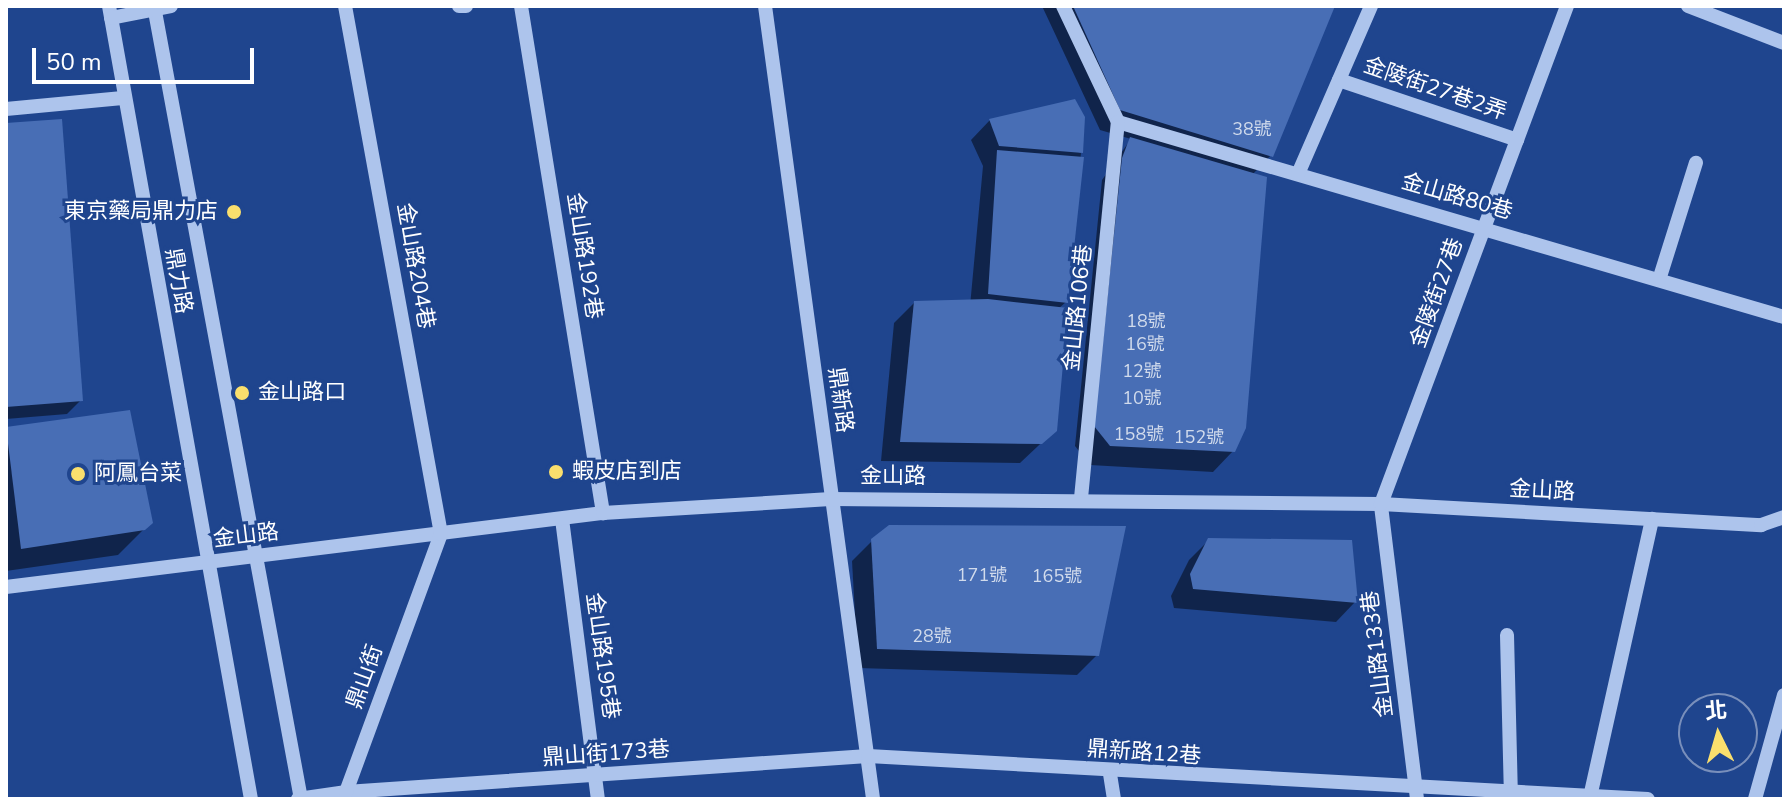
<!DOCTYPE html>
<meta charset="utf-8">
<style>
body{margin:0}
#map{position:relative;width:1790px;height:805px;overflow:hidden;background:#1f458e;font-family:"Nunito Sans","Noto Sans TC",sans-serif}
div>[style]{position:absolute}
.shadow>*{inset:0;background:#0007}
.building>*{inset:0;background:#486eb5}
.minor>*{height:14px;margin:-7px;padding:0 7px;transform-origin:7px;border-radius:7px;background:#adc4ec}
.dots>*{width:22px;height:22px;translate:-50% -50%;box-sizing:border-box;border:4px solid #1f458e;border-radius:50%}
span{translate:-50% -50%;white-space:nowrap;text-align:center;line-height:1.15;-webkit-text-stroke:6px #1f458e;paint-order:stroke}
.number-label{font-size:18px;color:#d1dbec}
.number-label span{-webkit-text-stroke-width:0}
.street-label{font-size:22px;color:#fff}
.poi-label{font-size:22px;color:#fff}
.right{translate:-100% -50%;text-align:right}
.left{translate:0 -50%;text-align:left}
.frame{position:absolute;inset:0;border:8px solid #fff;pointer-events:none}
.north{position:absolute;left:1678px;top:693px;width:80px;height:80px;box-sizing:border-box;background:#1f458e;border:2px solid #798fbb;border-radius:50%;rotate:355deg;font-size:22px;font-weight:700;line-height:32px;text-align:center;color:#fff}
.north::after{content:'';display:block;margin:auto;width:28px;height:36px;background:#fadf6d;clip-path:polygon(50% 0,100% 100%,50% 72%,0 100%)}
.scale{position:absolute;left:32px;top:48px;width:222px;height:36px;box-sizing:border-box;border:4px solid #fff;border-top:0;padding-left:10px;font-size:24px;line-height:28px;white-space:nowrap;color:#fff;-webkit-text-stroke:6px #1f458e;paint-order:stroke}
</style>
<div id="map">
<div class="shadow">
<i style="clip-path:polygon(1042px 6px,1333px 6px,1271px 155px,1252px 175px,1233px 451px,1213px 472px,1090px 465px,1075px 446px,1102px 180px,1131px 139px,1100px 130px)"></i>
<i style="clip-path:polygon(990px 120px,1081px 153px,1066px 302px,1058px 309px,1055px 430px,1020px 463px,881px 461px,894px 323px,914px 303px,970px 306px,983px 166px,971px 140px)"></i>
<i style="clip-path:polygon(6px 125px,81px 400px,67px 414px,6px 419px)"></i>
<i style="clip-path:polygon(128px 412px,151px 522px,118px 555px,6px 571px,6px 429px)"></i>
<i style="clip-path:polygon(1209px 540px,1355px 602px,1336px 622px,1174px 608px,1171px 596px,1189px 560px)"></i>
<i style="clip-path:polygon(872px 541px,1097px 655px,1077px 675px,858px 668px,852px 561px)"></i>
</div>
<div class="building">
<i style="clip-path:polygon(1073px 6px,1335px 6px,1273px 157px,1120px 110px)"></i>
<i style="clip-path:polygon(1075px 99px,1085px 117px,1083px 153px,999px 146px,989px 119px)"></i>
<i style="clip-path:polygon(62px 119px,83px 401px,6px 407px,6px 123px)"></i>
<i style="clip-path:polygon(1130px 137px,1267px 177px,1246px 428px,1235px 452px,1110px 446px,1094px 426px,1122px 158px)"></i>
<i style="clip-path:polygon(997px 150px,1084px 157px,1068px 303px,988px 294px)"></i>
<i style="clip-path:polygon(988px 299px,1068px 308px,1057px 431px,1042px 444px,900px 442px,914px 301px)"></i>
<i style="clip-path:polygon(130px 410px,153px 523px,145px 530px,21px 549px,6px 427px)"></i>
<i style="clip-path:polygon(889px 525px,1126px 526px,1099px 656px,877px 649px,871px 539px)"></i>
<i style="clip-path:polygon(1208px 538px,1352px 540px,1358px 603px,1193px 589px,1190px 574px)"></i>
</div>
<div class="minor">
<i style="left:109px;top:6px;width:806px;rotate:79.85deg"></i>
<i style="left:154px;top:6px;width:807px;rotate:79.5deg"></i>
<i style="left:459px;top:6px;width:7px"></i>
<i style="left:521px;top:6px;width:514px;rotate:80.81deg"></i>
<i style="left:765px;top:6px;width:800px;rotate:82.24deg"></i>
<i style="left:1063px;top:6px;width:128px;rotate:64.6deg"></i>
<i style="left:1688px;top:6px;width:103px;rotate:21.1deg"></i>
<i style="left:111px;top:18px;width:61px;rotate:-11.3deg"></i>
<i style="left:1339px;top:80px;width:188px;rotate:18.6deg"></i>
<i style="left:6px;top:109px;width:117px;rotate:-5.4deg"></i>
<i style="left:1118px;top:122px;width:694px;rotate:16.32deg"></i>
<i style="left:1298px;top:174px;width:183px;rotate:-66.5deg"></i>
<i style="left:1659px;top:280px;width:123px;rotate:-72.5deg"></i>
<i style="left:1081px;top:498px;width:378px;rotate:-84.4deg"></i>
<i style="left:562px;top:519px;width:282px;rotate:82.7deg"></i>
<i style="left:6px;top:587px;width:602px;rotate:-7.07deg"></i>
<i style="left:603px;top:513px;width:228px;rotate:-3.5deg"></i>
<i style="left:831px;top:499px;width:550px;rotate:0.52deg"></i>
<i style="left:1381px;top:504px;width:381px;rotate:3.2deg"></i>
<i style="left:1761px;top:525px;width:24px;rotate:-19deg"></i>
<i style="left:1507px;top:635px;width:159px;rotate:88.6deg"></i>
<i style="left:1110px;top:774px;width:25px;rotate:81deg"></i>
<i style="left:346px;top:792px;width:523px;rotate:-3.95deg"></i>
<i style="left:868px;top:756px;width:781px;rotate:3.16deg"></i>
<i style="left:1590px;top:797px;width:285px;rotate:-77.4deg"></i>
<i style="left:298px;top:799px;width:49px;rotate:-8.3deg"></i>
<i style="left:346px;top:792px;width:275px;rotate:-69.8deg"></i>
<i style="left:441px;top:534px;width:537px;rotate:-100.3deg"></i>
<i style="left:1417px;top:799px;width:297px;rotate:-97deg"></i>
<i style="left:1381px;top:504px;width:532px;rotate:-69.52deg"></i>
<i style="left:1755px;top:799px;width:108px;rotate:-74.4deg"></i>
</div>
<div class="dots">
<i style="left:234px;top:212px;background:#fadf6d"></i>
<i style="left:242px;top:393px;background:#fadf6d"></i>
<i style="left:556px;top:472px;background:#fadf6d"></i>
<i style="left:78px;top:474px;background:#fadf6d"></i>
</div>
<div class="number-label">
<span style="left:1252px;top:129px">38號</span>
<span style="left:1146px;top:321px">18號</span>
<span style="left:1145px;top:344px">16號</span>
<span style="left:1142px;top:371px">12號</span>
<span style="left:1142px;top:398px">10號</span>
<span style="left:1139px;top:434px">158號</span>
<span style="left:1199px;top:437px">152號</span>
<span style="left:982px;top:575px">171號</span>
<span style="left:1057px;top:576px">165號</span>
<span style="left:932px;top:636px">28號</span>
</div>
<div class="street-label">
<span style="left:1435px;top:89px;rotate:19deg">金陵街27巷2弄</span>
<span style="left:1457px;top:197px;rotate:16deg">金山路80巷</span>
<span style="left:584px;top:256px;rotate:81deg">金山路192巷</span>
<span style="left:415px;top:266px;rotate:80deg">金山路204巷</span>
<span style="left:178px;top:281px;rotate:80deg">鼎力路</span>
<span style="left:1437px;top:293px;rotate:-70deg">金陵街27巷</span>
<span style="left:1078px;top:308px;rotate:-84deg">金山路106巷</span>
<span style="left:840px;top:400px;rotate:82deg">鼎新路</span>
<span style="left:893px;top:477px">金山路</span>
<span style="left:1542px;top:491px;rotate:3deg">金山路</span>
<span style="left:246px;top:536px;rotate:-7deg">金山路</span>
<span style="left:1378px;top:654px;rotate:-97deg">金山路133巷</span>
<span style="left:602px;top:656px;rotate:82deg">金山路195巷</span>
<span style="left:365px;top:677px;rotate:-70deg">鼎山街</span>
<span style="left:1144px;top:753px;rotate:4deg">鼎新路12巷</span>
<span style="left:606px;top:754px;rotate:-4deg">鼎山街173巷</span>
</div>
<div class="poi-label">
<span class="right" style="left:218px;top:212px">東京藥局鼎力店</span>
<span class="left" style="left:258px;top:393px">金山路口</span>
<span class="left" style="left:572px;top:472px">蝦皮店到店</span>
<span class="left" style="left:94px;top:474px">阿鳳台菜</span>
</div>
<div class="frame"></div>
<div class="north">北</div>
<div class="scale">50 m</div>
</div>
